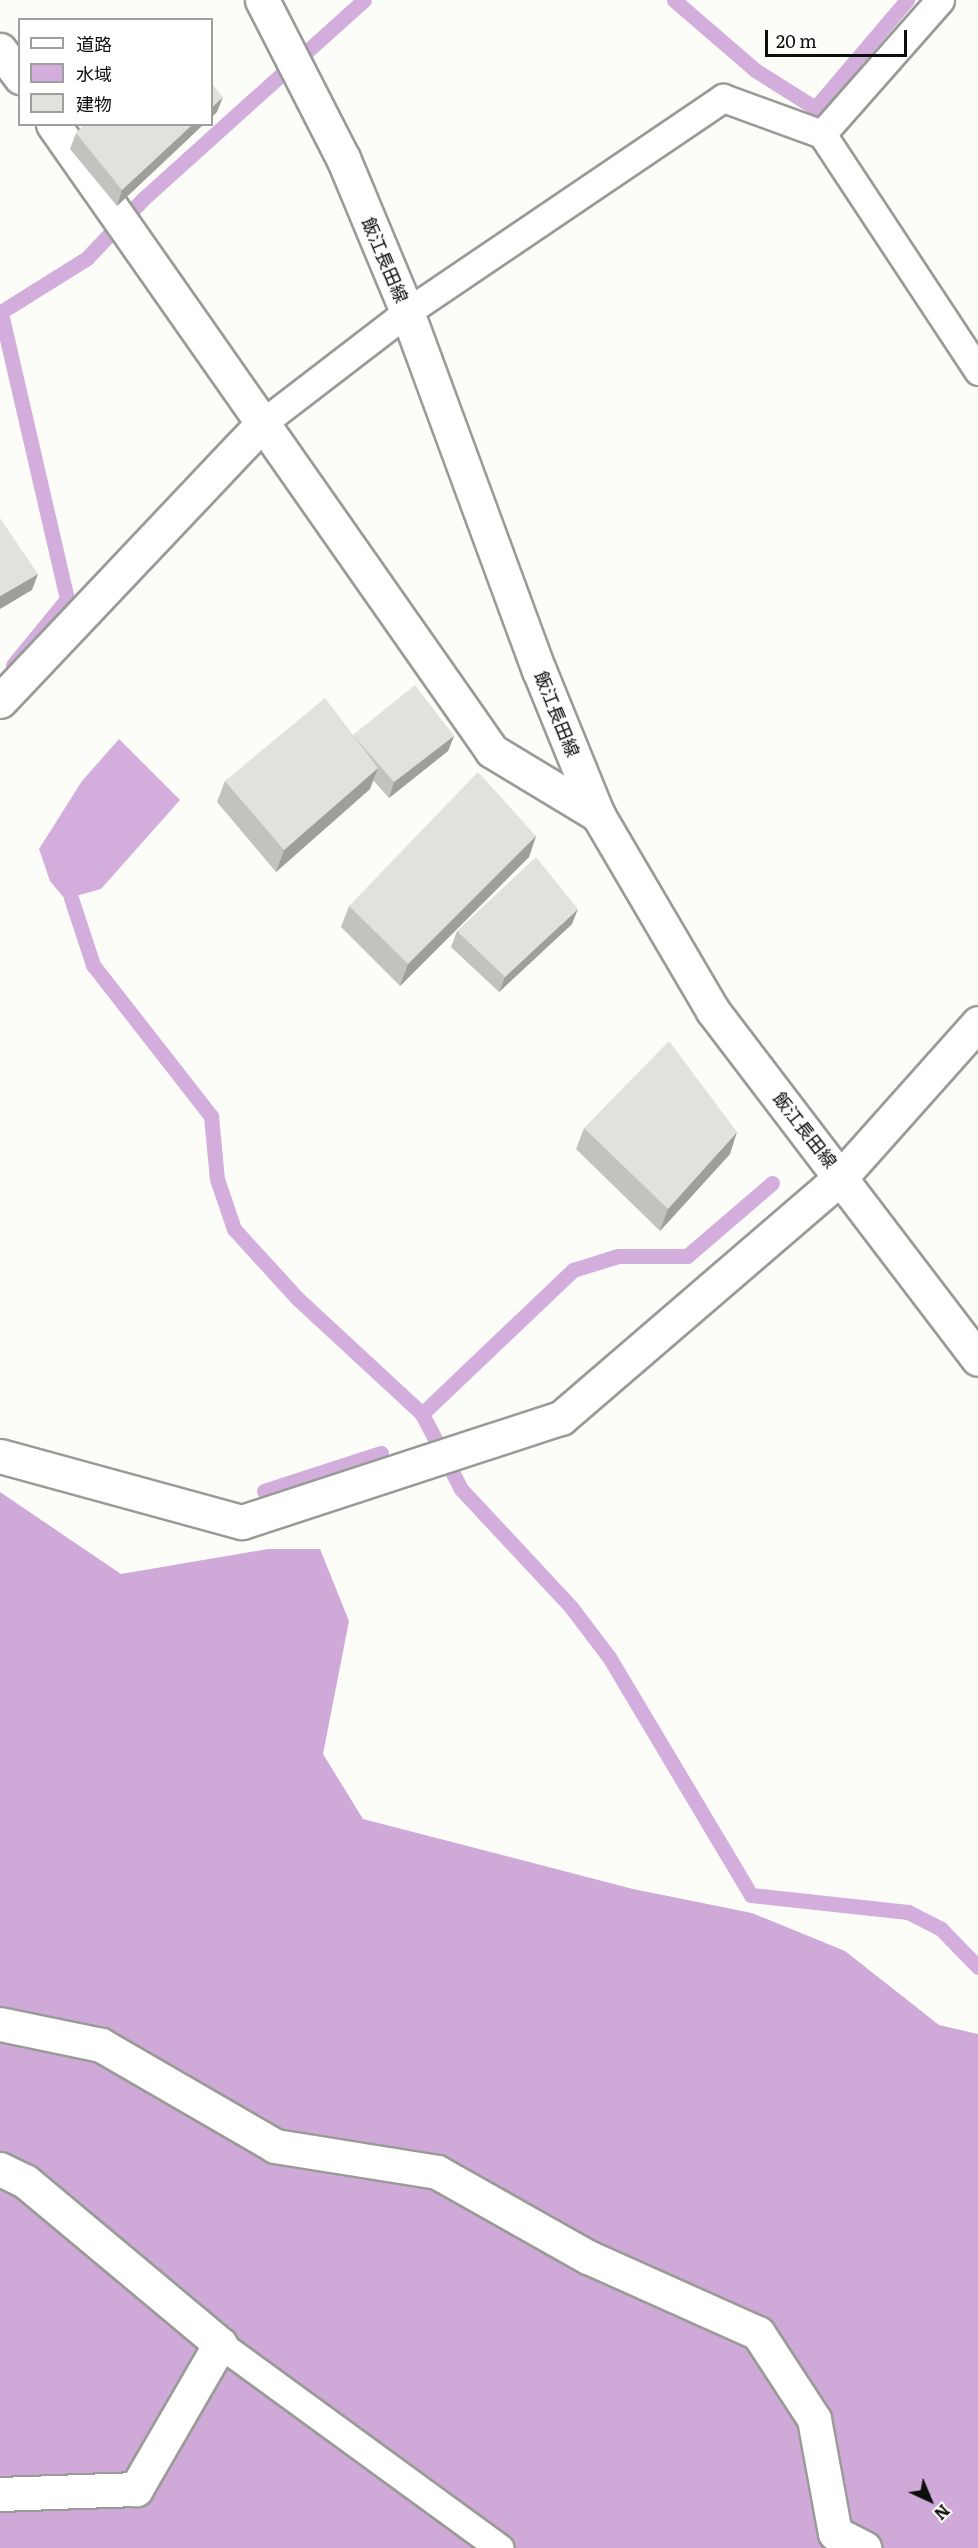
<!DOCTYPE html>
<meta charset="utf-8">
<style>
body{margin:0}
#map{position:relative;width:978px;height:2548px;overflow:hidden;background:#fcfcf9;font-family:Literata,"Noto Sans JP",serif}
div>[style]{position:absolute}
.forest>*{inset:0;background:#cfaad9}
.water>*{inset:0;background:#d3aedd}
.stream>*{height:15px;margin:-7.5px;padding:0 7.5px;transform-origin:7.5px;border-radius:7.5px;background:#d3aedd}
.roads{filter:drop-shadow(2px 0 #9a9a97) drop-shadow(-2px 0 #9a9a97) drop-shadow(0 2px #9a9a97) drop-shadow(0 -2px #9a9a97)}
.service>*{height:27px;margin:-13.5px;padding:0 13.5px;transform-origin:13.5px;border-radius:13.5px;background:#fff}
.minor>*{height:33px;margin:-16.5px;padding:0 16.5px;transform-origin:16.5px;border-radius:16.5px;background:#fff}
.secondary>*{height:33px;margin:-16.5px;padding:0 16.5px;transform-origin:16.5px;border-radius:16.5px;background:#fff}
.wall>*{inset:0;background:#c2c2bf}
.shaded-wall>*{inset:0;background:#9e9e9b}
.building>*{inset:0;background:#e1e1de}
span{translate:-50% -50%;white-space:nowrap;text-align:center;line-height:1.15;-webkit-text-stroke:4.5px #fffffe;paint-order:stroke}
.street-label{font-size:18px;color:#0e0e0d}
.legend{position:absolute;left:18px;top:18px;width:195px;height:108px;box-sizing:border-box;background:#fffffe;border:2px solid #9f9f9e;margin:0;padding:8px 10px;list-style:none;font-size:18px;color:#0e0e0d}
.legend li{display:flex;align-items:center;gap:12px;height:30px}
.legend b{width:30px;border:2px solid #9f9f9e}
.north{position:absolute;left:900px;top:2470px;width:60px;height:60px;-webkit-text-stroke:4px #fffffe;paint-order:stroke;rotate:136deg;font-size:16px;font-weight:700;line-height:24px;text-align:center;color:#0e0e0d}
.north::after{content:'';display:block;margin:auto;width:21px;height:27px;background:#0e0e0d;clip-path:polygon(50% 0,100% 100%,50% 72%,0 100%)}
.scale{position:absolute;left:765px;top:30px;width:142px;height:27px;box-sizing:border-box;border:3px solid #0e0e0d;border-top:0;padding-left:8px;font-size:18px;line-height:21px;white-space:nowrap;color:#0e0e0d;-webkit-text-stroke:4px #fffffe;paint-order:stroke}
</style>
<div id="map">
<div class="forest">
<i style="clip-path:polygon(0 1492px,121px 1574px,268px 1549px,320px 1549px,349px 1621px,323px 1754px,363px 1819px,633px 1889px,752px 1913px,845px 1951px,939px 2025px,978px 2034px,978px 2548px,0 2548px)"></i>
</div>
<div class="water">
<i style="clip-path:polygon(119px 739px,180px 800px,101px 889px,65px 899px,50px 881px,39px 849px,82px 781px)"></i>
</div>
<div class="stream">
<i style="left:674px;top:0;width:107px;rotate:40.8deg"></i>
<i style="left:755px;top:70px;width:71px;rotate:32.3deg"></i>
<i style="left:815px;top:108px;width:142px;rotate:-49.6deg"></i>
<i style="left:13px;top:665px;width:85px;rotate:-50.7deg"></i>
<i style="left:67px;top:599px;width:294px;rotate:-103deg"></i>
<i style="left:1px;top:312px;width:102px;rotate:-32.1deg"></i>
<i style="left:87px;top:258px;width:81px;rotate:-46.5deg"></i>
<i style="left:143px;top:199px;width:297px;rotate:-42deg"></i>
<i style="left:71px;top:898px;width:71px;rotate:71.8deg"></i>
<i style="left:93px;top:965px;width:192px;rotate:52deg"></i>
<i style="left:211px;top:1116px;width:63px;rotate:84.6deg"></i>
<i style="left:217px;top:1179px;width:53px;rotate:71.2deg"></i>
<i style="left:234px;top:1229px;width:95px;rotate:47.6deg"></i>
<i style="left:298px;top:1299px;width:169px;rotate:42.8deg"></i>
<i style="left:772px;top:1183px;width:112px;rotate:139.3deg"></i>
<i style="left:687px;top:1256px;width:69px;rotate:180deg"></i>
<i style="left:618px;top:1256px;width:47px;rotate:162.7deg"></i>
<i style="left:573px;top:1270px;width:209px;rotate:136.4deg"></i>
<i style="left:422px;top:1414px;width:85px;rotate:62.5deg"></i>
<i style="left:461px;top:1489px;width:161px;rotate:47deg"></i>
<i style="left:571px;top:1607px;width:63px;rotate:52.8deg"></i>
<i style="left:609px;top:1657px;width:277px;rotate:59.2deg"></i>
<i style="left:751px;top:1895px;width:158px;rotate:6.2deg"></i>
<i style="left:908px;top:1912px;width:37px;rotate:27deg"></i>
<i style="left:941px;top:1929px;width:53px;rotate:45.8deg"></i>
<i style="left:264px;top:1491px;width:123px;rotate:-18deg"></i>
</div>
<div class="roads">
<div class="service">
<i style="left:940px;top:0;width:179px;rotate:131.4deg"></i>
<i style="left:822px;top:134px;width:284px;rotate:56.6deg"></i>
<i style="left:265px;top:421px;width:179px;rotate:-37.5deg"></i>
<i style="left:407px;top:312px;width:382px;rotate:-34.1deg"></i>
<i style="left:723px;top:98px;width:105px;rotate:20deg"></i>
<i style="left:220px;top:2344px;width:346px;rotate:36.1deg"></i>
</div>
<div class="minor">
<i style="left:0;top:50px;width:34px;rotate:53deg"></i>
<i style="left:53px;top:124px;width:765px;rotate:55deg"></i>
<i style="left:492px;top:751px;width:124px;rotate:31.1deg"></i>
<i style="left:0;top:701px;width:386px;rotate:-46.6deg"></i>
<i style="left:0;top:1456px;width:251px;rotate:15.3deg"></i>
<i style="left:242px;top:1522px;width:336px;rotate:-18.1deg"></i>
<i style="left:561px;top:1418px;width:369px;rotate:-40.7deg"></i>
<i style="left:841px;top:1177px;width:206px;rotate:-48.3deg"></i>
<i style="left:0;top:2024px;width:103px;rotate:11.7deg"></i>
<i style="left:101px;top:2045px;width:201px;rotate:30.1deg"></i>
<i style="left:275px;top:2146px;width:164px;rotate:9.1deg"></i>
<i style="left:437px;top:2172px;width:173px;rotate:29.4deg"></i>
<i style="left:588px;top:2257px;width:186px;rotate:24.1deg"></i>
<i style="left:758px;top:2333px;width:103px;rotate:56.9deg"></i>
<i style="left:814px;top:2419px;width:116px;rotate:79.6deg"></i>
<i style="left:835px;top:2533px;width:33px;rotate:27deg"></i>
<i style="left:0;top:2169px;width:28px;rotate:26deg"></i>
<i style="left:25px;top:2181px;width:254px;rotate:39.9deg"></i>
<i style="left:220px;top:2344px;width:168px;rotate:120.1deg"></i>
<i style="left:136px;top:2489px;width:136px;rotate:177.9deg"></i>
</div>
<div class="secondary">
<i style="left:262px;top:0;width:178px;rotate:62.9deg"></i>
<i style="left:343px;top:158px;width:167px;rotate:67.4deg"></i>
<i style="left:407px;top:312px;width:382px;rotate:69.8deg"></i>
<i style="left:539px;top:670px;width:157px;rotate:67.9deg"></i>
<i style="left:598px;top:815px;width:227px;rotate:59.6deg"></i>
<i style="left:713px;top:1011px;width:437px;rotate:52.7deg"></i>
</div>
</div>
<div class="wall">
<i style="clip-path:polygon(85px 124px,204px 124px,117px 206px,70px 149px,76px 133px)"></i>
<i style="clip-path:polygon(353px 735px,454px 736px,448px 751px,389px 798px,373px 780px,370px 789px,276px 872px,217px 802px,225px 781px)"></i>
<i style="clip-path:polygon(536px 836px,529px 857px,400px 986px,341px 927px,349px 906px)"></i>
<i style="clip-path:polygon(572px 924px,499px 992px,451px 947px,457px 931px)"></i>
<i style="clip-path:polygon(584px 1128px,730px 1154px,660px 1231px,576px 1149px)"></i>
</div>
<div class="shaded-wall">
<i style="clip-path:polygon(223px 97px,217px 112px,212px 117px,212px 107px)"></i>
<i style="clip-path:polygon(193px 124px,204px 124px,117px 206px,122px 190px)"></i>
<i style="clip-path:polygon(38px 574px,32px 590px,0 609px,0 596px)"></i>
<i style="clip-path:polygon(454px 736px,448px 751px,389px 798px,394px 782px)"></i>
<i style="clip-path:polygon(378px 768px,370px 789px,276px 872px,284px 850px)"></i>
<i style="clip-path:polygon(536px 836px,529px 857px,400px 986px,408px 964px)"></i>
<i style="clip-path:polygon(578px 909px,572px 924px,499px 992px,505px 977px)"></i>
<i style="clip-path:polygon(737px 1132px,730px 1154px,660px 1231px,668px 1209px)"></i>
</div>
<div class="building">
<i style="clip-path:polygon(212px 84px,223px 97px,212px 107px)"></i>
<i style="clip-path:polygon(85px 124px,193px 124px,122px 190px,76px 133px)"></i>
<i style="clip-path:polygon(0 518px,38px 574px,0 596px)"></i>
<i style="clip-path:polygon(415px 685px,454px 736px,394px 782px,353px 735px)"></i>
<i style="clip-path:polygon(325px 698px,378px 768px,284px 850px,225px 781px)"></i>
<i style="clip-path:polygon(478px 772px,536px 836px,408px 964px,349px 906px)"></i>
<i style="clip-path:polygon(536px 857px,578px 909px,505px 977px,457px 931px)"></i>
<i style="clip-path:polygon(669px 1041px,737px 1132px,668px 1209px,584px 1128px)"></i>
</div>
<div class="street-label">
<span style="left:385px;top:260px;rotate:67deg">飯江長田線</span>
<span style="left:557px;top:714px;rotate:68deg">飯江長田線</span>
<span style="left:805px;top:1130px;rotate:52deg">飯江長田線</span>
</div>
<ul class="legend">
<li><b style="height:8px;background:#fff"></b>道路</li>
<li><b style="height:16px;background:#d3aedd"></b>水域</li>
<li><b style="height:16px;background:#e1e1de"></b>建物</li>
</ul>
<div class="north">N</div>
<div class="scale">20 m</div>
</div>
